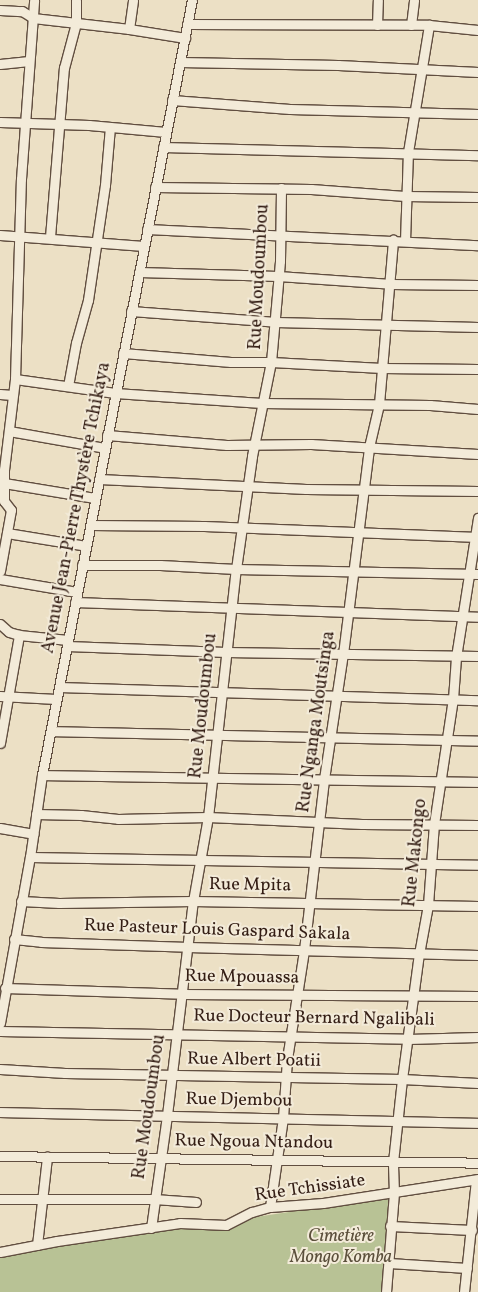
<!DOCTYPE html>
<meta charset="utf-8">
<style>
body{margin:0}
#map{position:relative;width:478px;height:1292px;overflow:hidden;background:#ece0c5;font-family:Vollkorn,serif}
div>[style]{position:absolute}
.green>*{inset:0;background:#b8c295}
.roads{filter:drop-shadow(1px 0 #614e40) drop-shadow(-1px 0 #614e40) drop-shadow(0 1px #614e40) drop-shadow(0 -1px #614e40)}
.minor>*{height:9px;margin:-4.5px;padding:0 4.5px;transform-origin:4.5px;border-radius:4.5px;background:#f3ebd9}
span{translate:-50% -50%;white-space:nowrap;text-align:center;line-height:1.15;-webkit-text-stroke:4px #f3ebd9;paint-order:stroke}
.street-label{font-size:18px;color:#331d14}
.park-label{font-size:18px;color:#5b4f3b;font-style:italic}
</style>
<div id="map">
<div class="green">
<i style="clip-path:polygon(389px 1197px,382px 1292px,0 1292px,0 1255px)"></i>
</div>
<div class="roads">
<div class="minor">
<i style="left:0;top:10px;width:22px;rotate:3deg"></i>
<i style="left:22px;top:11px;width:13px;rotate:32deg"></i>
<i style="left:33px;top:18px;width:97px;rotate:6.5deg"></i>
<i style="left:129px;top:29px;width:57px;rotate:9.1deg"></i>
<i style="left:187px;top:24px;width:242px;rotate:0.2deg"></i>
<i style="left:429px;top:25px;width:49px;rotate:5.8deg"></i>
<i style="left:377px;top:25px;width:25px;rotate:-88deg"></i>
<i style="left:411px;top:25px;width:25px;rotate:-83deg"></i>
<i style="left:129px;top:29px;width:29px;rotate:-82deg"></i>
<i style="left:180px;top:62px;width:158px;rotate:1.1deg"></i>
<i style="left:338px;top:65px;width:140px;rotate:2.9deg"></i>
<i style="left:0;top:64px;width:29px;rotate:-6deg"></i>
<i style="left:172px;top:100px;width:118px;rotate:4.4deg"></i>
<i style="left:290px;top:109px;width:188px;rotate:1.5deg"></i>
<i style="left:0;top:122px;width:89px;rotate:1.9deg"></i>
<i style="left:89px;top:125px;width:77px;rotate:5.2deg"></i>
<i style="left:163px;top:147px;width:315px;rotate:1.5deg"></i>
<i style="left:155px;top:187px;width:156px;rotate:0.7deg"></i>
<i style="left:311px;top:189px;width:94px;rotate:4.3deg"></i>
<i style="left:405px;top:196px;width:73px;rotate:0.8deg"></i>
<i style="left:147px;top:229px;width:331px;rotate:2.8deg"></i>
<i style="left:0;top:235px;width:144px;rotate:4.4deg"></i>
<i style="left:50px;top:237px;width:170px;rotate:-85.3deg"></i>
<i style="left:64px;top:68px;width:47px;rotate:-75.1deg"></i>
<i style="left:76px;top:23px;width:23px;rotate:-90deg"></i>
<i style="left:405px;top:241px;width:89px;rotate:-88.1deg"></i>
<i style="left:408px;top:152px;width:129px;rotate:-80.6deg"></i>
<i style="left:139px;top:272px;width:139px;rotate:1.6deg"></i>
<i style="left:278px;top:276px;width:113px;rotate:4deg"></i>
<i style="left:391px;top:284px;width:87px;rotate:0.7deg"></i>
<i style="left:131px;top:311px;width:145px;rotate:4.3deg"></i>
<i style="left:276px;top:322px;width:202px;rotate:1.4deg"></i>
<i style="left:123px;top:353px;width:108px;rotate:4.8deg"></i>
<i style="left:231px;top:362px;width:40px"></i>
<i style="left:271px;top:362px;width:111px;rotate:3.1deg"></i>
<i style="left:382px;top:368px;width:96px;rotate:0.6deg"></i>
<i style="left:15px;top:379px;width:101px;rotate:8deg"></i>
<i style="left:115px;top:393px;width:147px;rotate:3.9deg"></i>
<i style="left:262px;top:403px;width:168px;rotate:0.7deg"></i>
<i style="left:430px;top:405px;width:48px;rotate:4.8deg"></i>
<i style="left:68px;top:386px;width:44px;rotate:-79.5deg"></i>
<i style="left:76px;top:343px;width:45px;rotate:-74.4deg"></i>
<i style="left:88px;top:300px;width:116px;rotate:-81.6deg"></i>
<i style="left:105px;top:185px;width:58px;rotate:-85.1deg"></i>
<i style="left:0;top:394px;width:12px;rotate:5deg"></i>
<i style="left:9px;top:431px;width:97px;rotate:10deg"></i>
<i style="left:107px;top:435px;width:120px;rotate:4.8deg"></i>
<i style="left:227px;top:445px;width:84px;rotate:-0.7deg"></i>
<i style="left:311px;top:444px;width:167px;rotate:3.4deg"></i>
<i style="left:99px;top:479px;width:207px;rotate:2.8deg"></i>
<i style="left:306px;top:489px;width:172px;rotate:0.7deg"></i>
<i style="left:4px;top:483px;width:92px;rotate:9.4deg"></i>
<i style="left:91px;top:525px;width:113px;rotate:0.5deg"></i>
<i style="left:204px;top:526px;width:274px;rotate:2.3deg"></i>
<i style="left:7px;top:533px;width:80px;rotate:9.3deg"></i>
<i style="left:82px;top:565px;width:78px"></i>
<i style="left:160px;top:565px;width:76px;rotate:3deg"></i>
<i style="left:236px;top:569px;width:242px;rotate:1.2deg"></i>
<i style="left:0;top:571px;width:62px;rotate:-79.8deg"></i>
<i style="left:11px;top:510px;width:11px;rotate:-128deg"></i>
<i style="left:4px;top:501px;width:31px;rotate:-90deg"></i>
<i style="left:4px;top:470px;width:92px;rotate:-83.1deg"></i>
<i style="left:15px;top:379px;width:200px;rotate:-88.3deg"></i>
<i style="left:21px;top:179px;width:179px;rotate:-85.8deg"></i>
<i style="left:0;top:579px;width:78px;rotate:9.6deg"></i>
<i style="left:75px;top:602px;width:403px;rotate:2.1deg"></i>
<i style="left:0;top:624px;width:12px;rotate:42deg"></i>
<i style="left:9px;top:632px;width:10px;rotate:17deg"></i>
<i style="left:19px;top:635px;width:49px;rotate:5.8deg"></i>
<i style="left:67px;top:646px;width:159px;rotate:2.2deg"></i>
<i style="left:226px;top:652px;width:252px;rotate:0.9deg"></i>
<i style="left:59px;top:687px;width:419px;rotate:1.8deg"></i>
<i style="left:0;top:696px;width:56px;rotate:3.1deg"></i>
<i style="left:51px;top:731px;width:427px;rotate:1.3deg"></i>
<i style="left:0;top:743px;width:110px;rotate:-80deg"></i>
<i style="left:42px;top:775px;width:436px;rotate:0.9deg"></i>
<i style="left:36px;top:814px;width:45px;rotate:1.3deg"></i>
<i style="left:81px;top:815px;width:37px;rotate:6deg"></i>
<i style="left:118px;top:819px;width:90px;rotate:-1.3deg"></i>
<i style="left:208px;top:817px;width:154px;rotate:2.6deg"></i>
<i style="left:362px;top:824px;width:116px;rotate:0.5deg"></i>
<i style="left:0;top:828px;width:34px;rotate:10deg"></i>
<i style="left:30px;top:857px;width:448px;rotate:1deg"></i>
<i style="left:21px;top:901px;width:38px;rotate:3deg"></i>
<i style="left:59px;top:903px;width:134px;rotate:-0.9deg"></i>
<i style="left:193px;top:901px;width:285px;rotate:1deg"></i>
<i style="left:14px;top:939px;width:27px;rotate:6deg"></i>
<i style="left:41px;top:942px;width:147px;rotate:1.9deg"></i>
<i style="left:188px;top:947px;width:290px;rotate:1.6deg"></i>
<i style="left:5px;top:988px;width:177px;rotate:1.9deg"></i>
<i style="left:182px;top:994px;width:296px;rotate:0.4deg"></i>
<i style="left:0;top:1023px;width:169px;rotate:-79.8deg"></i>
<i style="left:30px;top:857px;width:83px;rotate:-81.7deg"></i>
<i style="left:42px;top:775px;width:789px;rotate:-79.05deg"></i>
<i style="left:0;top:1031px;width:408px;rotate:1.1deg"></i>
<i style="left:408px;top:1039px;width:70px;rotate:-1.6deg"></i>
<i style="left:0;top:1069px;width:65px;rotate:3.5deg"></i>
<i style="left:65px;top:1073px;width:337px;rotate:1deg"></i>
<i style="left:402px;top:1079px;width:76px;rotate:3deg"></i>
<i style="left:0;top:1112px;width:478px;rotate:1.3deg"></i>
<i style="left:0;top:1156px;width:478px;rotate:0.8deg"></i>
<i style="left:0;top:1199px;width:154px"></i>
<i style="left:154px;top:1199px;width:42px;rotate:4.1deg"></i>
<i style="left:270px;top:1207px;width:90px;rotate:-81.7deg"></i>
<i style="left:283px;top:1118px;width:59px;rotate:-86.1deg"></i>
<i style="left:287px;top:1059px;width:110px;rotate:-81.1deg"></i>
<i style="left:304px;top:950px;width:172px;rotate:-83.3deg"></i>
<i style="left:324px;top:779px;width:126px;rotate:-81.4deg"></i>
<i style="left:343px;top:654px;width:209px;rotate:-82.8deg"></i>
<i style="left:369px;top:447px;width:44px;rotate:-76.9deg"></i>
<i style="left:379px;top:404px;width:165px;rotate:-85.1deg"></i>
<i style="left:390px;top:1226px;width:82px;rotate:2.8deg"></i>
<i style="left:151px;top:1228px;width:114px;rotate:-81.9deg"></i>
<i style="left:167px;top:1115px;width:216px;rotate:-83.1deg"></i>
<i style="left:193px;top:901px;width:85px;rotate:-79.9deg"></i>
<i style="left:208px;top:817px;width:250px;rotate:-83.6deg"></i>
<i style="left:236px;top:569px;width:114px;rotate:-81.9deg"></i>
<i style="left:252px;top:456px;width:96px;rotate:-78.6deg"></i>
<i style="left:271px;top:362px;width:101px;rotate:-84.9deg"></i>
<i style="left:280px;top:261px;width:73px;rotate:-89.2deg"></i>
<i style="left:37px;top:1245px;width:89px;rotate:-83.5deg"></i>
<i style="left:0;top:1252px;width:58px;rotate:-10.9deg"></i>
<i style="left:57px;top:1241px;width:124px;rotate:-8.3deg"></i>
<i style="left:180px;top:1223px;width:46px;rotate:2.5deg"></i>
<i style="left:226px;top:1225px;width:29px;rotate:-27deg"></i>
<i style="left:252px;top:1212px;width:19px;rotate:-16deg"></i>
<i style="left:270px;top:1207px;width:53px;rotate:-4.3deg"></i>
<i style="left:323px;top:1203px;width:157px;rotate:-8.8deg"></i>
<i style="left:389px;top:1263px;width:78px;rotate:3.7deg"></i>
<i style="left:386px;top:1292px;width:99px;rotate:-85.4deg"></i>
<i style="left:394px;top:1193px;width:31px;rotate:-92deg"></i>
<i style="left:393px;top:1162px;width:83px;rotate:-83.8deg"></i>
<i style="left:402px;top:1079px;width:126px;rotate:-82.3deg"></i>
<i style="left:419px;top:954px;width:50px;rotate:-79.6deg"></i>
<i style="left:428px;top:905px;width:81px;rotate:-85.8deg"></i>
<i style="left:434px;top:824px;width:126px;rotate:-81.4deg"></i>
<i style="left:453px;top:699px;width:42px;rotate:-85.9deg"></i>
<i style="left:456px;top:657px;width:141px;rotate:-81deg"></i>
<i style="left:464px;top:1292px;width:113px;rotate:-83.9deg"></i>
</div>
</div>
<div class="street-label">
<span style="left:260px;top:277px;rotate:-87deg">Rue Moudoumbou</span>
<span style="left:77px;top:508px;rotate:-79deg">Avenue Jean-Pierre Thystère Tchikaya</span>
<span style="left:204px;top:706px;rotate:-84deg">Rue Moudoumbou</span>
<span style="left:317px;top:722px;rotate:-82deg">Rue Nganga Moutsinga</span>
<span style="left:416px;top:853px;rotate:-84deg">Rue Makongo</span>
<span style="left:250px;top:886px;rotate:1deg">Rue Mpita</span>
<span style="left:217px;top:931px;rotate:2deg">Rue Pasteur Louis Gaspard Sakala</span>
<span style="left:242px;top:978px;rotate:1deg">Rue Mpouassa</span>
<span style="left:314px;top:1019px;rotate:1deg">Rue Docteur Bernard Ngalibali</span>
<span style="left:254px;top:1061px;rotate:1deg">Rue Albert Poatii</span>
<span style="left:239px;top:1101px;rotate:1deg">Rue Djembou</span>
<span style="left:150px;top:1107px;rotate:-82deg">Rue Moudoumbou</span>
<span style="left:254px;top:1143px;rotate:1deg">Rue Ngoua Ntandou</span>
<span style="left:310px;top:1189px;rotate:-8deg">Rue Tchissiate</span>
</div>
<div class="park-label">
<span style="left:341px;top:1248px">Cimetière<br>Mongo Komba</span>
</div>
</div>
